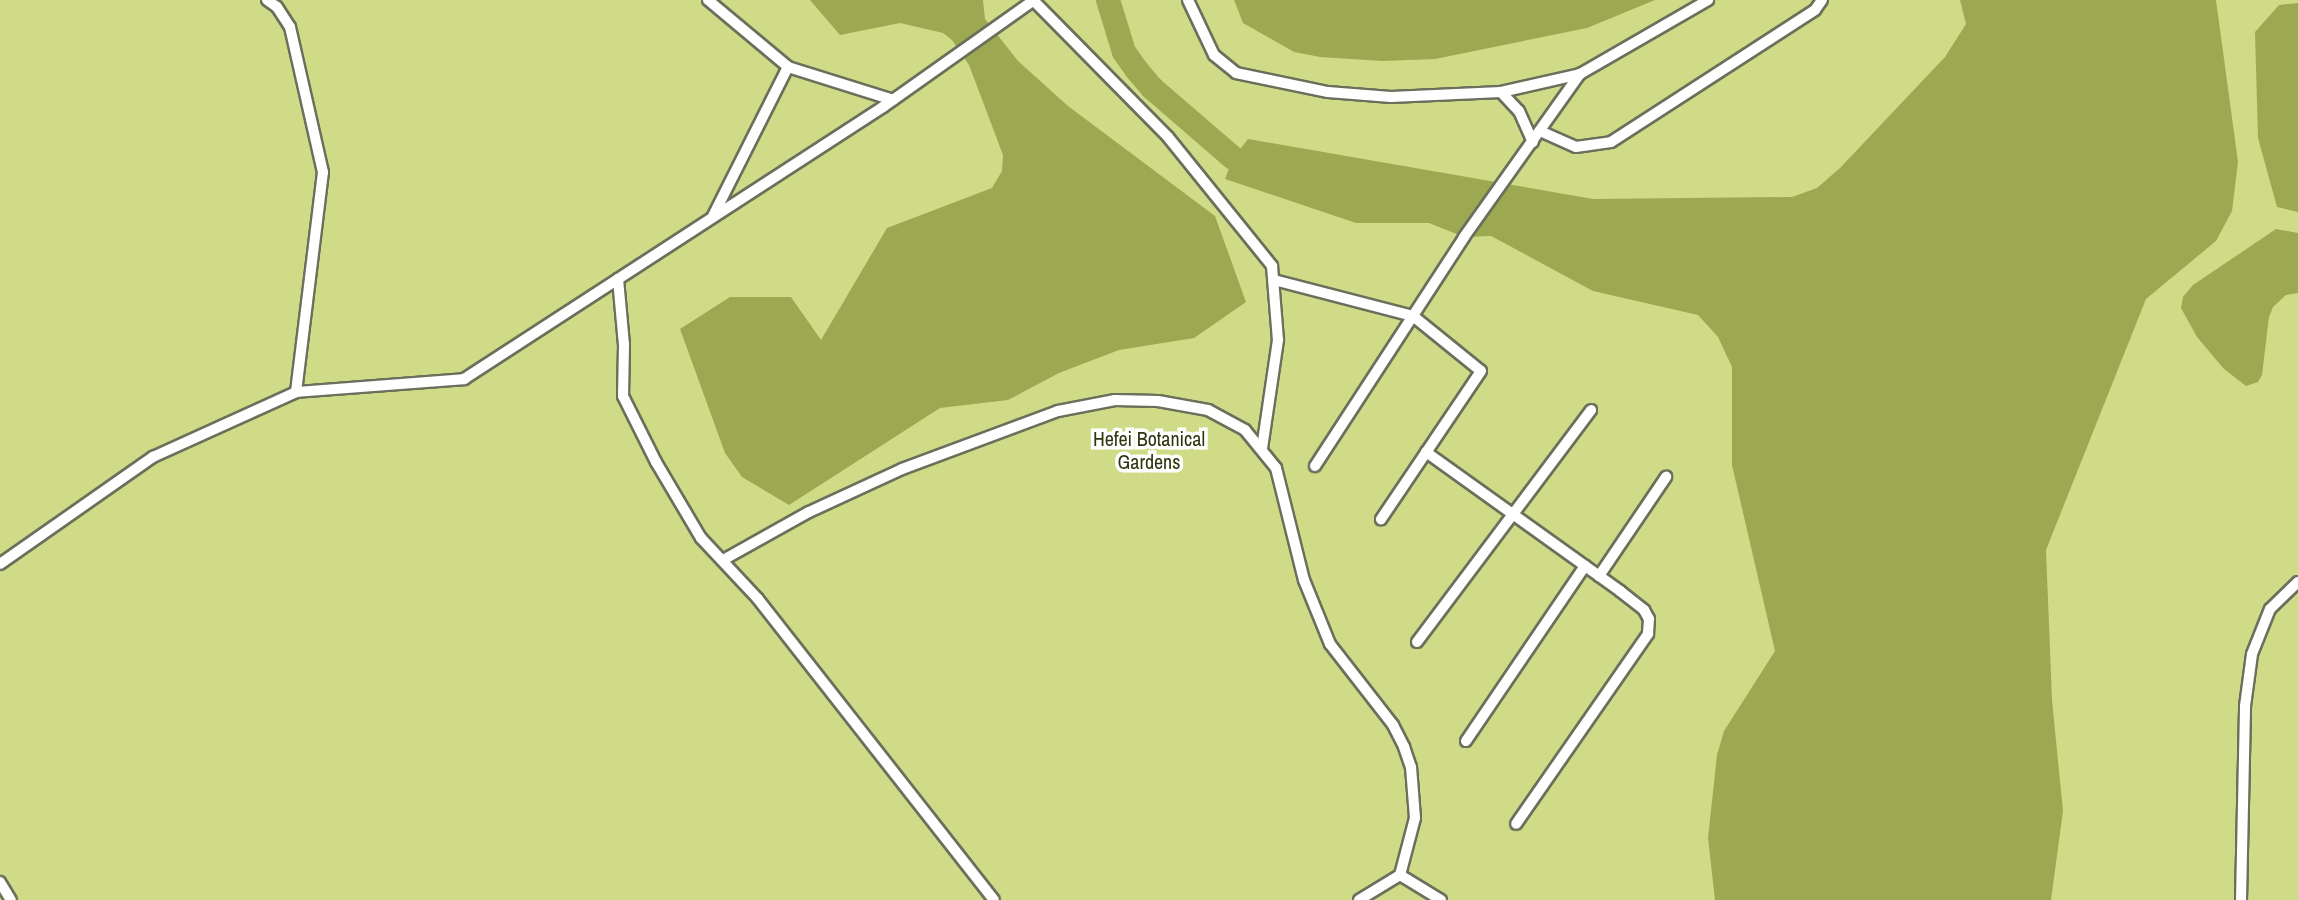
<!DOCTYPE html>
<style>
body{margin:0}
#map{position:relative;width:2298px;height:900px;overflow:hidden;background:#f3f7e0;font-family:"Archivo Narrow",sans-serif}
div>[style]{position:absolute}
.green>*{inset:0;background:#cfdb87}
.water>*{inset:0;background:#9da951}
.canal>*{height:24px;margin:-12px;padding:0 12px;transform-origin:12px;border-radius:12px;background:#9da951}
.roads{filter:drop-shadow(2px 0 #6b6f5b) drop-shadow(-2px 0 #6b6f5b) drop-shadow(0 2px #6b6f5b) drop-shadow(0 -2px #6b6f5b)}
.service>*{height:10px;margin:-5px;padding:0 5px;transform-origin:5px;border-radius:5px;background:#fff}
span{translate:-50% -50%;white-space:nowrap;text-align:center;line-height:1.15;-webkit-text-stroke:7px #fff;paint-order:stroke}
.park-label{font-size:20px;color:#2f340e}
</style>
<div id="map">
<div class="green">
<i style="clip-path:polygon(0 0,2298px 0,2298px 900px,0 900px)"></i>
</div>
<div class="water">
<i style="clip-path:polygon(810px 0,983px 0,985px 19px,1018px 61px,1068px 106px,1215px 216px,1246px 302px,1194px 338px,1119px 350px,1059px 373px,1008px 400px,940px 408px,789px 505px,742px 477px,725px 453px,680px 329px,730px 297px,791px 297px,821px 340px,887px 228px,992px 188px,1002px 171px,1003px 155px,969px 65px,952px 40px,943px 33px,900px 23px,840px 35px)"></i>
<i style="clip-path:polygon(1234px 0,1655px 0,1587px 28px,1435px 59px,1382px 61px,1320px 57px,1294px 52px,1243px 23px)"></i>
<i style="clip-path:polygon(1960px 0,2216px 0,2238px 162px,2232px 211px,2216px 241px,2146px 299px,2046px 550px,2052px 700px,2063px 811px,2051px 900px,1715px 900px,1708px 838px,1717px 755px,1724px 731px,1775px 651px,1732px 465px,1732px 367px,1718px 337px,1698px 315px,1593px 291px,1491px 236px,1464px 237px,1429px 223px,1356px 223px,1225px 179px,1233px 158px,1248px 139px,1593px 199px,1792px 197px,1817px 188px,1840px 168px,1945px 57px,1966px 24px)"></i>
<i style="clip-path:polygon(2298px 3px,2298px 212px,2277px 207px,2258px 138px,2255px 32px,2279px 5px)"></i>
<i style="clip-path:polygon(2276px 229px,2298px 233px,2298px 293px,2286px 295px,2273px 307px,2269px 317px,2262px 375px,2258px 382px,2246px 386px,2224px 369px,2197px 337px,2181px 308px,2183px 297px,2193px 285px)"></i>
</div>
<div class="canal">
<i style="left:1108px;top:0;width:54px;rotate:72.9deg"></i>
<i style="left:1124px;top:52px;width:21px;rotate:55deg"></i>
<i style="left:1136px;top:69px;width:25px;rotate:50deg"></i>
<i style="left:1152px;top:88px;width:107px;rotate:40.8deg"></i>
</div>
<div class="roads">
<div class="service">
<i style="left:267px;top:0;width:12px;rotate:35deg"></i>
<i style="left:277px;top:7px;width:24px;rotate:57deg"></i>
<i style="left:290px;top:27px;width:149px;rotate:77.2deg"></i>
<i style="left:323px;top:172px;width:222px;rotate:97deg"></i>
<i style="left:708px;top:0;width:104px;rotate:39.9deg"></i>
<i style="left:788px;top:67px;width:110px;rotate:17.4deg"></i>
<i style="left:1033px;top:0;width:192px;rotate:45.4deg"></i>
<i style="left:1168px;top:137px;width:166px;rotate:51.1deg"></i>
<i style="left:1272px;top:266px;width:74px;rotate:85.4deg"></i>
<i style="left:1278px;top:340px;width:109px;rotate:98.4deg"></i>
<i style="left:1188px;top:0;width:61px;rotate:64.7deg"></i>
<i style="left:1214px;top:55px;width:28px;rotate:39deg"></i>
<i style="left:1236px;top:73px;width:94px;rotate:11.7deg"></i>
<i style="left:1328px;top:92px;width:63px;rotate:4.5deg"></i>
<i style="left:1391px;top:97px;width:110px;rotate:-2.6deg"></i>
<i style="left:1501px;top:92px;width:81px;rotate:-12.8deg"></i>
<i style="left:1580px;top:74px;width:148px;rotate:-30deg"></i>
<i style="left:1501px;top:92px;width:26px;rotate:47deg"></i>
<i style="left:1519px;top:111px;width:34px;rotate:66deg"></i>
<i style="left:1540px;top:131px;width:39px;rotate:24deg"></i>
<i style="left:1576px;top:147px;width:35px;rotate:-8deg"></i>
<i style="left:1611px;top:142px;width:243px;rotate:-32.9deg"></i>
<i style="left:1815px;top:10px;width:12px;rotate:-55deg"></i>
<i style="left:713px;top:216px;width:167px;rotate:-63.3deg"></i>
<i style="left:618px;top:279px;width:66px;rotate:84.8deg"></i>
<i style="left:624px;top:345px;width:51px;rotate:91.1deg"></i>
<i style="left:623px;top:396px;width:74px;rotate:63.4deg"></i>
<i style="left:656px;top:462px;width:88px;rotate:59.4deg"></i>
<i style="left:701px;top:538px;width:83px;rotate:46.9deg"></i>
<i style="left:758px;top:599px;width:382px;rotate:51.9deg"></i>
<i style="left:1274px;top:280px;width:144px;rotate:14.5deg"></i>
<i style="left:1413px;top:316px;width:87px;rotate:39deg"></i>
<i style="left:1481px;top:371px;width:179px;rotate:124deg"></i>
<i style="left:1426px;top:452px;width:239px;rotate:35.6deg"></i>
<i style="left:1620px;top:591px;width:31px;rotate:38deg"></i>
<i style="left:1644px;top:610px;width:10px;rotate:61deg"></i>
<i style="left:1649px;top:619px;width:15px;rotate:94deg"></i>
<i style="left:1648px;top:634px;width:231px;rotate:124.8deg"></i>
<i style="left:1315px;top:466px;width:273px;rotate:-56.9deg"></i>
<i style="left:1464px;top:237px;width:200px;rotate:-54.6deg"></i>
<i style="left:723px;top:560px;width:98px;rotate:-29.2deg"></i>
<i style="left:809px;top:512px;width:102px;rotate:-24.8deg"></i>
<i style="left:902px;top:469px;width:166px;rotate:-20.4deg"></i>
<i style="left:1058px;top:411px;width:58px;rotate:-10.9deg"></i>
<i style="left:1115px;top:400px;width:43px;rotate:1.3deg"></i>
<i style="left:1158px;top:401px;width:51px;rotate:10.2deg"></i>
<i style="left:1208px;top:410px;width:42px;rotate:28.4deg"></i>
<i style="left:1245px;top:430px;width:49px;rotate:50.8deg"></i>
<i style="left:1276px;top:468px;width:115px;rotate:76deg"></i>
<i style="left:1304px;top:580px;width:69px;rotate:67.9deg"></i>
<i style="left:1330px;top:644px;width:103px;rotate:52.1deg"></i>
<i style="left:1393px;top:725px;width:25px;rotate:63deg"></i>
<i style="left:1404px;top:747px;width:21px;rotate:71deg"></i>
<i style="left:1411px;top:767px;width:51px;rotate:85.5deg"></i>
<i style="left:1415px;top:818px;width:59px;rotate:104.7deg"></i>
<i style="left:0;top:564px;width:187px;rotate:-35deg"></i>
<i style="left:153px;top:457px;width:157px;rotate:-24.4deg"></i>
<i style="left:296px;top:392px;width:169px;rotate:-4.4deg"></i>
<i style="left:464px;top:379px;width:500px;rotate:-33deg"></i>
<i style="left:883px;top:107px;width:185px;rotate:-35.3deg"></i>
<i style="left:1599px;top:576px;width:120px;rotate:-55.9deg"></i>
<i style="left:1417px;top:642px;width:290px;rotate:-53.1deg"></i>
<i style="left:1466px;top:741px;width:212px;rotate:-55.8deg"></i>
<i style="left:0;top:882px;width:21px;rotate:59deg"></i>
<i style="left:1359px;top:900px;width:48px;rotate:-31.4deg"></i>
<i style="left:1400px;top:875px;width:48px;rotate:31.4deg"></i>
<i style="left:2241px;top:900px;width:194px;rotate:-88.8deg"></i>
<i style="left:2245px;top:706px;width:52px;rotate:-82.3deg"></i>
<i style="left:2252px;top:654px;width:48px;rotate:-68.2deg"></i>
<i style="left:2270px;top:609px;width:39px;rotate:-44deg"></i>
</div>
</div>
<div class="park-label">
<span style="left:1149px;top:450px">Hefei Botanical<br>Gardens</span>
</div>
</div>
